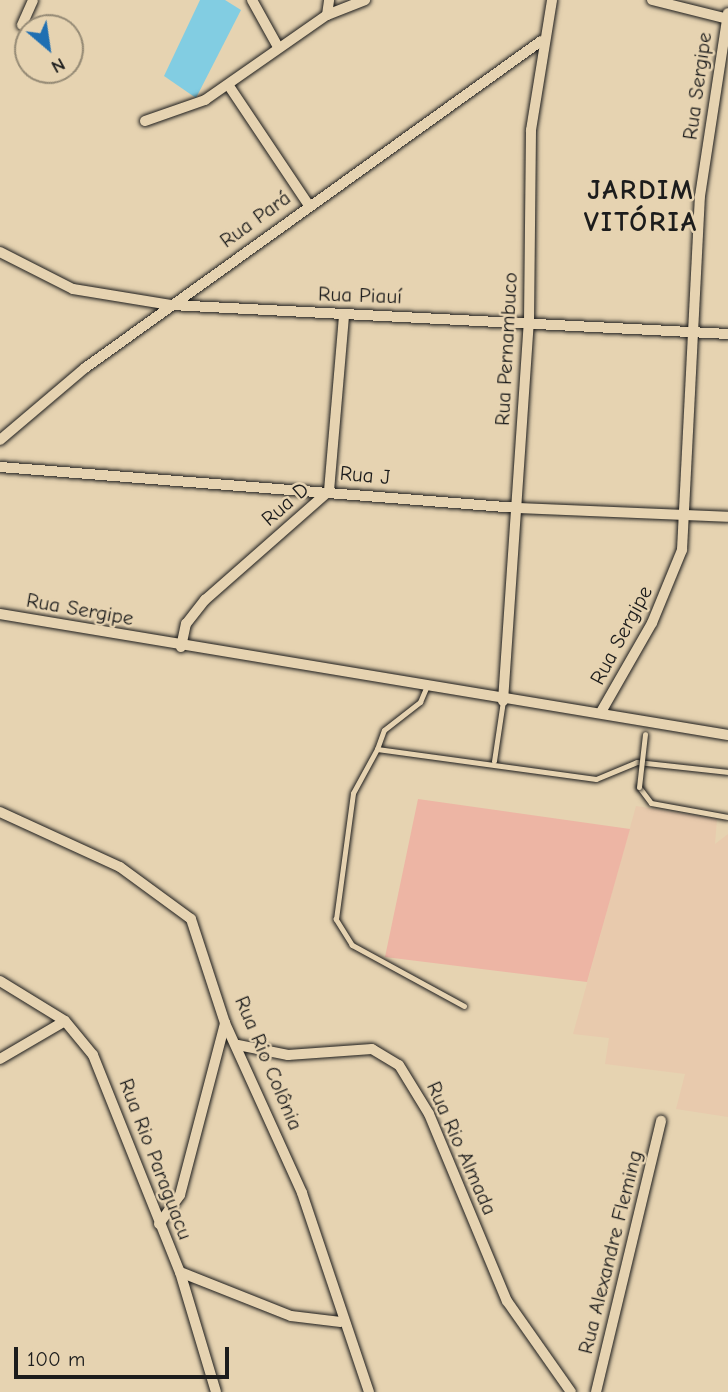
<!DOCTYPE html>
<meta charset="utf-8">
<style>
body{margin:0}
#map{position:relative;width:728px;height:1392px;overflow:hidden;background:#e6d3b1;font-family:"Comic Neue",sans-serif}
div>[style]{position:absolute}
.built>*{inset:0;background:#e8caad}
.water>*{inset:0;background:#82cde2}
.building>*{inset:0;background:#edb5a4}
.roads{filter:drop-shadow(0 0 2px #1c1c1c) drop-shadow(0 0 2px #1c1c1c)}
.lane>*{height:5px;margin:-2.5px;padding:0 2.5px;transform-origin:2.5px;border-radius:2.5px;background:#e6d3b1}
.street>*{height:10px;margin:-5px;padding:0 5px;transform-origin:5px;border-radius:5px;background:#e6d3b1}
.bridges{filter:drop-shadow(0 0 2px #1c1c1c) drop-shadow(0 0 2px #1c1c1c)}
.lane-bridge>*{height:5px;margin:-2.5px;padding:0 2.5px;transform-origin:2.5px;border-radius:2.5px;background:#e6d3b1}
span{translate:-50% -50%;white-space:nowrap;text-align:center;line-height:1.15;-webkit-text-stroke:5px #e6d3b1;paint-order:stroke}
.street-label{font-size:21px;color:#1c1c1c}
.district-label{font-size:28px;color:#1c1c1c;font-weight:700;letter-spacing:2px}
.north{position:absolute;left:14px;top:14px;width:70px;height:70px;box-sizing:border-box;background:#e6d3b1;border:2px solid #958a75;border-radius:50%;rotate:151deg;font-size:19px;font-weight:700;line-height:28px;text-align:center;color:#1c1c1c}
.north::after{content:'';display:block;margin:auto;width:24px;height:32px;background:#1f6fb2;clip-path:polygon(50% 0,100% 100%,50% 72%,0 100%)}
.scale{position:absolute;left:14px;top:1347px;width:215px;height:32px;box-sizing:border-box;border:4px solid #1c1c1c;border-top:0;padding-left:9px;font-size:21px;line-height:24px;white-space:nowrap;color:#1c1c1c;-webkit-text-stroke:5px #e6d3b1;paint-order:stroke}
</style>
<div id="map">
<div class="built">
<i style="clip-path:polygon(636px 806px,717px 819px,715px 844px,728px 834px,728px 1117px,676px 1109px,685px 1074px,605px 1064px,609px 1038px,573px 1034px)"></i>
</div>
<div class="water">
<i style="clip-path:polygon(200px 0,225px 0,241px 10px,196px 98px,164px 76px)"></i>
</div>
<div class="building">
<i style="clip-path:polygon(418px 799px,630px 829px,587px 982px,385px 957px)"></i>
</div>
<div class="roads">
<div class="lane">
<i style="left:377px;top:749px;width:20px;rotate:-70deg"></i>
<i style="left:384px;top:730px;width:46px;rotate:-37.9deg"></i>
<i style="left:420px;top:702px;width:15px;rotate:-67deg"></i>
<i style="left:494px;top:761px;width:61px;rotate:-81.5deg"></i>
<i style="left:639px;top:787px;width:20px;rotate:53deg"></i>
<i style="left:651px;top:803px;width:78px;rotate:10.3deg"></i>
<i style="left:464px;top:1006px;width:128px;rotate:-151.4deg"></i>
<i style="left:352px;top:945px;width:31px;rotate:-122deg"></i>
<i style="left:336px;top:919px;width:127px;rotate:-82.3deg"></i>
<i style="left:353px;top:793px;width:50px;rotate:-61.4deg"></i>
<i style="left:377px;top:749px;width:221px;rotate:7.8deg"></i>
<i style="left:596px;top:779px;width:44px;rotate:-22.5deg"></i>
<i style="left:637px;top:762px;width:92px;rotate:6.3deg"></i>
</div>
<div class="street">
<i style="left:252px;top:0;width:54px;rotate:61deg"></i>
<i style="left:652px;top:0;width:78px;rotate:14deg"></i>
<i style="left:327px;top:15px;width:15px;rotate:-82deg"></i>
<i style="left:22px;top:25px;width:27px;rotate:-66deg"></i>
<i style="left:229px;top:86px;width:142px;rotate:56.2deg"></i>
<i style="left:145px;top:121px;width:64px;rotate:-19.3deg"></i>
<i style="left:205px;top:100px;width:149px;rotate:-34.9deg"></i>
<i style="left:327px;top:15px;width:41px;rotate:-21.5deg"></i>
<i style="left:0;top:252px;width:82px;rotate:26.9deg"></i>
<i style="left:73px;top:289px;width:99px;rotate:9.3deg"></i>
<i style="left:171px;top:305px;width:558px;rotate:2.98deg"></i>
<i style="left:0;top:440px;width:111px;rotate:-40.3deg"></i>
<i style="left:85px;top:368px;width:561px;rotate:-35.64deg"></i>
<i style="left:0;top:467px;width:519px;rotate:4.53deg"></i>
<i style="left:517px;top:508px;width:211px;rotate:2.4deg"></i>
<i style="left:0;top:614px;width:738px;rotate:9.44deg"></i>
<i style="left:181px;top:647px;width:24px;rotate:-78deg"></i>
<i style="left:186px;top:624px;width:31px;rotate:-52deg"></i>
<i style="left:205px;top:600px;width:165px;rotate:-41.3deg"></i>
<i style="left:329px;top:491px;width:177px;rotate:-85.1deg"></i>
<i style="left:503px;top:701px;width:381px;rotate:-86.1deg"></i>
<i style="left:529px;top:321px;width:191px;rotate:-89.4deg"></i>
<i style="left:531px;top:130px;width:132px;rotate:-80.8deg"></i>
<i style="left:601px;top:712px;width:103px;rotate:-60.2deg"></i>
<i style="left:652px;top:623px;width:79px;rotate:-67.7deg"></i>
<i style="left:682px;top:550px;width:354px;rotate:-87.1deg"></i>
<i style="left:700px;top:196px;width:185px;rotate:-81.3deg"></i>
<i style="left:0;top:812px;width:132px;rotate:24.6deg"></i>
<i style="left:120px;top:867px;width:88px;rotate:36.2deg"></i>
<i style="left:191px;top:919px;width:109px;rotate:71.9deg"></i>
<i style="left:225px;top:1023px;width:187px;rotate:65.6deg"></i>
<i style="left:302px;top:1193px;width:210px;rotate:71.4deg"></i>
<i style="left:0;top:981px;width:76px;rotate:31.6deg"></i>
<i style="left:65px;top:1021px;width:44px;rotate:50.5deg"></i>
<i style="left:93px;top:1055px;width:234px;rotate:68.2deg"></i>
<i style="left:180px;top:1272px;width:125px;rotate:73.3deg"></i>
<i style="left:238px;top:1045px;width:51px;rotate:11.3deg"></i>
<i style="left:288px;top:1055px;width:84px;rotate:-4.1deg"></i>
<i style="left:372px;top:1049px;width:31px;rotate:31deg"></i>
<i style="left:399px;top:1065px;width:57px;rotate:58.5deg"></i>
<i style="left:429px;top:1114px;width:203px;rotate:67.4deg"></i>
<i style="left:507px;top:1301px;width:111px;rotate:54.9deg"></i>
<i style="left:0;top:1059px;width:75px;rotate:-30.3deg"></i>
<i style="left:159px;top:1224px;width:36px;rotate:-54deg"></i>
<i style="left:180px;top:1195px;width:178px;rotate:-75.3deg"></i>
<i style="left:180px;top:1272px;width:119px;rotate:21.6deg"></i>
<i style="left:291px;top:1316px;width:50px;rotate:6.8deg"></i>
<i style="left:596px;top:1392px;width:279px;rotate:-76.5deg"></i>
</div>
</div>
<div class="bridges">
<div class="lane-bridge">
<i style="left:639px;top:787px;width:53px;rotate:-83.5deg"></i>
</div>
</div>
<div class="street-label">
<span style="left:697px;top:86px;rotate:-82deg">Rua Sergipe</span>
<span style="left:255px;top:219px;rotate:-36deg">Rua Pará</span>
<span style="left:360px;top:295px;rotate:2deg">Rua Piauí</span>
<span style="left:506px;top:349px;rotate:-87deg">Rua Pernambuco</span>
<span style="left:365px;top:475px;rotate:5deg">Rua J</span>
<span style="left:285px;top:504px;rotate:-41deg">Rua D</span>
<span style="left:80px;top:609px;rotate:10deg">Rua Sergipe</span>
<span style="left:621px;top:635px;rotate:-62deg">Rua Sergipe</span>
<span style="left:269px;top:1063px;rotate:67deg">Rua Rio Colônia</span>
<span style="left:462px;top:1148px;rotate:66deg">Rua Rio Almada</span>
<span style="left:156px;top:1159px;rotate:69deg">Rua Rio Paraguacu</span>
<span style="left:610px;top:1252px;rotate:-76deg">Rua Alexandre Fleming</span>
</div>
<div class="district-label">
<span style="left:641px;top:206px">JARDIM<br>VITÓRIA</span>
</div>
<div class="north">N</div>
<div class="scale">100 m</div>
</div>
